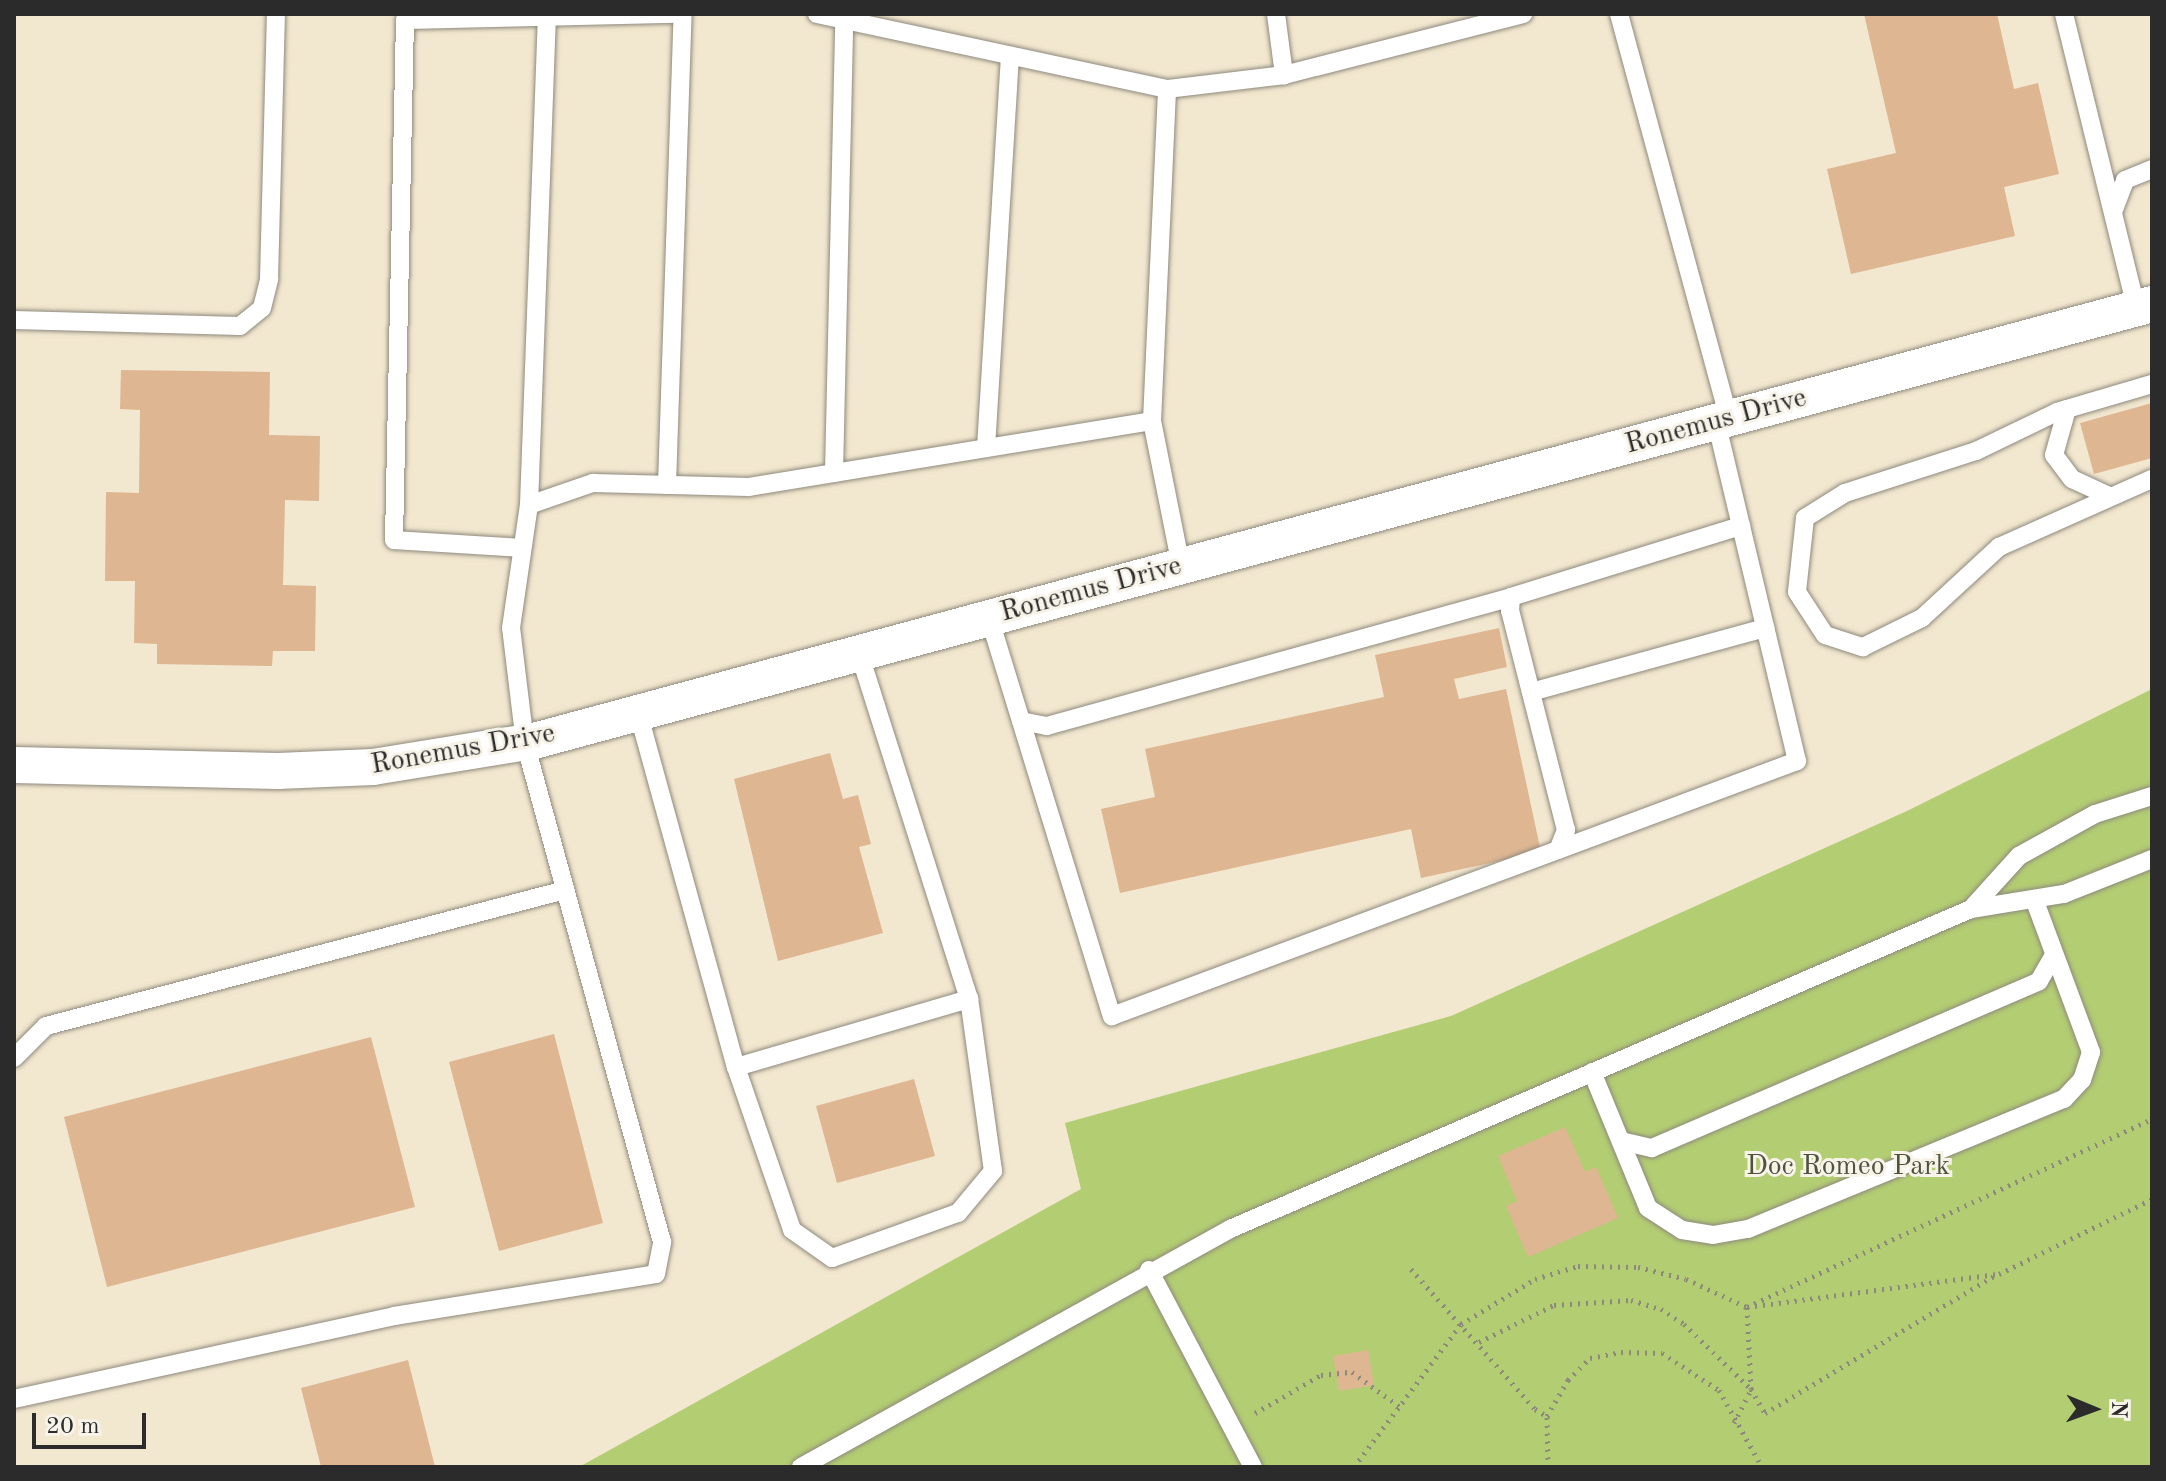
<!DOCTYPE html>
<style>
body{margin:0}
#map{position:relative;width:2166px;height:1481px;overflow:hidden;background:#f2e7cf;font-family:"Old Standard TT",serif}
div>[style]{position:absolute}
.green>*{inset:0;background:#b3cd73}
.building>*{inset:0;background:#deb692}
.path>*{height:5px;margin-top:-2.5px;transform-origin:0;background:repeating-linear-gradient(90deg,#8e897d 0 2px,transparent 0 8px)}
.roads{filter:drop-shadow(0 0 2px #8e897d) drop-shadow(0 0 2px #8e897d)}
.service>*{height:18px;margin:-9px;padding:0 9px;transform-origin:9px;border-radius:9px;background:#fff}
.minor>*{height:36px;margin:-18px;padding:0 18px;transform-origin:18px;border-radius:18px;background:#fff}
span{translate:-50% -50%;white-space:nowrap;text-align:center;line-height:1.15;-webkit-text-stroke:6px #f7f3e8;paint-order:stroke}
.street-label{font-size:28px;color:#2b2b2b}
.park-label{font-size:28px;color:#4d543d}
.frame{position:absolute;inset:0;border:16px solid #2b2b2b;pointer-events:none}
.north{position:absolute;left:2054px;top:1369px;width:80px;height:80px;-webkit-text-stroke:6px #f7f3e8;paint-order:stroke;rotate:91deg;font-size:22px;font-weight:700;line-height:32px;text-align:center;color:#2b2b2b}
.north::after{content:'';display:block;margin:auto;width:28px;height:36px;background:#2b2b2b;clip-path:polygon(50% 0,100% 100%,50% 72%,0 100%)}
.scale{position:absolute;left:32px;top:1413px;width:114px;height:36px;box-sizing:border-box;border:4px solid #2b2b2b;border-top:0;padding-left:10px;font-size:24px;line-height:28px;white-space:nowrap;color:#2b2b2b;-webkit-text-stroke:6px #f7f3e8;paint-order:stroke}
</style>
<div id="map">
<div class="green">
<i style="clip-path:polygon(2152px 689px,2152px 1467px,579px 1467px,1081px 1189px,1065px 1123px,1451px 1016px,1907px 811px)"></i>
</div>
<div class="building">
<i style="clip-path:polygon(1864px 14px,1997px 14px,2014px 89px,2038px 83px,2059px 174px,2004px 187px,2015px 236px,1851px 274px,1827px 169px,1896px 153px)"></i>
<i style="clip-path:polygon(121px 370px,270px 372px,269px 435px,320px 436px,319px 501px,285px 500px,283px 585px,316px 586px,315px 651px,273px 651px,272px 666px,157px 664px,157px 644px,134px 643px,135px 581px,105px 581px,106px 492px,139px 493px,140px 410px,120px 409px)"></i>
<i style="clip-path:polygon(2152px 403px,2152px 458px,2094px 474px,2080px 423px)"></i>
<i style="clip-path:polygon(1499px 628px,1507px 667px,1454px 679px,1459px 699px,1506px 689px,1541px 852px,1421px 878px,1411px 829px,1120px 893px,1101px 809px,1155px 797px,1145px 749px,1384px 697px,1375px 655px)"></i>
<i style="clip-path:polygon(830px 753px,843px 799px,858px 795px,871px 844px,859px 847px,883px 933px,778px 961px,734px 779px)"></i>
<i style="clip-path:polygon(554px 1034px,603px 1223px,499px 1251px,449px 1062px)"></i>
<i style="clip-path:polygon(371px 1037px,415px 1207px,107px 1287px,64px 1117px)"></i>
<i style="clip-path:polygon(914px 1079px,935px 1156px,837px 1183px,816px 1106px)"></i>
<i style="clip-path:polygon(1565px 1127px,1585px 1172px,1596px 1167px,1618px 1218px,1528px 1257px,1506px 1206px,1517px 1201px,1498px 1156px)"></i>
<i style="clip-path:polygon(1368px 1350px,1374px 1385px,1339px 1391px,1333px 1356px)"></i>
<i style="clip-path:polygon(408px 1360px,435px 1467px,321px 1467px,301px 1388px)"></i>
</div>
<div class="path">
<i style="left:1411px;top:1269px;width:187px;rotate:48.5deg"></i>
<i style="left:1535px;top:1409px;width:14px;rotate:30deg"></i>
<i style="left:1479px;top:1342px;width:84px;rotate:-26.3deg"></i>
<i style="left:1554px;top:1305px;width:77px;rotate:-3.7deg"></i>
<i style="left:1631px;top:1300px;width:31px;rotate:17deg"></i>
<i style="left:1661px;top:1309px;width:27px;rotate:33deg"></i>
<i style="left:1684px;top:1324px;width:93px;rotate:44.1deg"></i>
<i style="left:1751px;top:1389px;width:28px;rotate:60deg"></i>
<i style="left:1765px;top:1413px;width:269px;rotate:-30.9deg"></i>
<i style="left:1255px;top:1413px;width:76px;rotate:-29.9deg"></i>
<i style="left:1321px;top:1375px;width:31px;rotate:-6deg"></i>
<i style="left:1352px;top:1372px;width:59px;rotate:36.1deg"></i>
<i style="left:1734px;top:1423px;width:38px;rotate:-63deg"></i>
<i style="left:1751px;top:1389px;width:82px;rotate:-92.8deg"></i>
<i style="left:1747px;top:1307px;width:447px;rotate:-24.9deg"></i>
<i style="left:1354px;top:1467px;width:179px;rotate:-53.2deg"></i>
<i style="left:1461px;top:1324px;width:87px;rotate:-31.3deg"></i>
<i style="left:1535px;top:1279px;width:45px;rotate:-16.8deg"></i>
<i style="left:1578px;top:1266px;width:60px;rotate:1deg"></i>
<i style="left:1638px;top:1267px;width:49px;rotate:14deg"></i>
<i style="left:1686px;top:1279px;width:67px;rotate:24.7deg"></i>
<i style="left:1747px;top:1307px;width:254px;rotate:-7.5deg"></i>
<i style="left:1999px;top:1274px;width:170px;rotate:-26.1deg"></i>
<i style="left:1548px;top:1467px;width:51px;rotate:-91.1deg"></i>
<i style="left:1547px;top:1416px;width:42px;rotate:-59.7deg"></i>
<i style="left:1568px;top:1380px;width:31px;rotate:-45deg"></i>
<i style="left:1590px;top:1358px;width:32px;rotate:-11deg"></i>
<i style="left:1621px;top:1352px;width:41px;rotate:1.4deg"></i>
<i style="left:1662px;top:1353px;width:68px;rotate:33deg"></i>
<i style="left:1719px;top:1390px;width:88px;rotate:60.8deg"></i>
</div>
<div class="roads">
<div class="service">
<i style="left:817px;top:14px;width:358px;rotate:12.1deg"></i>
<i style="left:1276px;top:14px;width:62px;rotate:82.5deg"></i>
<i style="left:1284px;top:75px;width:247px;rotate:-14.3deg"></i>
<i style="left:1619px;top:14px;width:420px;rotate:74.8deg"></i>
<i style="left:2064px;top:14px;width:303px;rotate:76.2deg"></i>
<i style="left:2113px;top:212px;width:34px;rotate:-69deg"></i>
<i style="left:2125px;top:180px;width:29px;rotate:-22deg"></i>
<i style="left:14px;top:320px;width:226px;rotate:1.5deg"></i>
<i style="left:240px;top:326px;width:28px;rotate:-39deg"></i>
<i style="left:262px;top:308px;width:30px;rotate:-76deg"></i>
<i style="left:269px;top:279px;width:265px;rotate:-88.5deg"></i>
<i style="left:2152px;top:384px;width:99px;rotate:163.6deg"></i>
<i style="left:2057px;top:412px;width:90px;rotate:154.3deg"></i>
<i style="left:1976px;top:451px;width:138px;rotate:162.2deg"></i>
<i style="left:1845px;top:493px;width:47px;rotate:148deg"></i>
<i style="left:1805px;top:518px;width:74px;rotate:96.2deg"></i>
<i style="left:1797px;top:592px;width:51px;rotate:56.9deg"></i>
<i style="left:1825px;top:635px;width:40px;rotate:18deg"></i>
<i style="left:1863px;top:647px;width:66px;rotate:-26.2deg"></i>
<i style="left:1922px;top:618px;width:105px;rotate:-42.7deg"></i>
<i style="left:1999px;top:547px;width:167px;rotate:-24deg"></i>
<i style="left:2067px;top:409px;width:48px;rotate:105.8deg"></i>
<i style="left:2054px;top:455px;width:30px;rotate:53deg"></i>
<i style="left:2072px;top:479px;width:41px;rotate:24.7deg"></i>
<i style="left:986px;top:448px;width:393px;rotate:-86.5deg"></i>
<i style="left:834px;top:473px;width:453px;rotate:-88.7deg"></i>
<i style="left:667px;top:485px;width:471px;rotate:-88.1deg"></i>
<i style="left:529px;top:505px;width:488px;rotate:-87.9deg"></i>
<i style="left:522px;top:548px;width:128px;rotate:-176.4deg"></i>
<i style="left:394px;top:540px;width:520px;rotate:-88.79deg"></i>
<i style="left:405px;top:20px;width:272px;rotate:-1.3deg"></i>
<i style="left:1181px;top:566px;width:148px;rotate:-101.3deg"></i>
<i style="left:1152px;top:421px;width:332px;rotate:-87.4deg"></i>
<i style="left:1167px;top:89px;width:118px;rotate:-6.8deg"></i>
<i style="left:989px;top:617px;width:418px;rotate:72.9deg"></i>
<i style="left:1112px;top:1016px;width:731px;rotate:-20.42deg"></i>
<i style="left:1797px;top:761px;width:349px;rotate:-103.4deg"></i>
<i style="left:1531px;top:692px;width:243px;rotate:-15.3deg"></i>
<i style="left:638px;top:712px;width:368px;rotate:74.6deg"></i>
<i style="left:736px;top:1067px;width:172px;rotate:71deg"></i>
<i style="left:792px;top:1230px;width:49px;rotate:35deg"></i>
<i style="left:832px;top:1258px;width:134px;rotate:-19.7deg"></i>
<i style="left:958px;top:1213px;width:55px;rotate:-50.2deg"></i>
<i style="left:993px;top:1171px;width:174px;rotate:-97.9deg"></i>
<i style="left:969px;top:999px;width:364px;rotate:-107.6deg"></i>
<i style="left:1021px;top:721px;width:26px;rotate:11deg"></i>
<i style="left:1047px;top:726px;width:482px;rotate:-15.5deg"></i>
<i style="left:1558px;top:850px;width:22px;rotate:-68deg"></i>
<i style="left:1566px;top:830px;width:226px;rotate:-104.3deg"></i>
<i style="left:1510px;top:611px;width:14px;rotate:-86deg"></i>
<i style="left:1511px;top:597px;width:241px;rotate:-17.2deg"></i>
<i style="left:1971px;top:909px;width:72px;rotate:-47.8deg"></i>
<i style="left:2019px;top:856px;width:87px;rotate:-28.9deg"></i>
<i style="left:2095px;top:814px;width:60px;rotate:-17.5deg"></i>
<i style="left:14px;top:1058px;width:45px;rotate:-45deg"></i>
<i style="left:46px;top:1026px;width:537px;rotate:-14.68deg"></i>
<i style="left:736px;top:1067px;width:243px;rotate:-16.3deg"></i>
<i style="left:1592px;top:1072px;width:147px;rotate:67.6deg"></i>
<i style="left:1648px;top:1208px;width:40px;rotate:32.9deg"></i>
<i style="left:1682px;top:1230px;width:31px;rotate:9deg"></i>
<i style="left:1713px;top:1235px;width:36px;rotate:-10deg"></i>
<i style="left:1748px;top:1229px;width:342px;rotate:-22.4deg"></i>
<i style="left:2064px;top:1099px;width:26px;rotate:-47deg"></i>
<i style="left:2082px;top:1080px;width:29px;rotate:-72deg"></i>
<i style="left:2091px;top:1052px;width:163px;rotate:-110.4deg"></i>
<i style="left:1621px;top:1141px;width:32px;rotate:13deg"></i>
<i style="left:1652px;top:1148px;width:421px;rotate:-23.3deg"></i>
<i style="left:2039px;top:981px;width:30px;rotate:-60deg"></i>
<i style="left:1149px;top:1270px;width:223px;rotate:62.2deg"></i>
<i style="left:14px;top:1399px;width:389px;rotate:-12.3deg"></i>
<i style="left:394px;top:1316px;width:265px;rotate:-9.1deg"></i>
<i style="left:656px;top:1274px;width:33px;rotate:-79deg"></i>
<i style="left:662px;top:1242px;width:517px;rotate:-105.35deg"></i>
<i style="left:525px;top:743px;width:116px;rotate:-96.9deg"></i>
<i style="left:511px;top:628px;width:124px;rotate:-81.7deg"></i>
<i style="left:529px;top:505px;width:68px;rotate:-19deg"></i>
<i style="left:593px;top:483px;width:156px;rotate:1.5deg"></i>
<i style="left:749px;top:487px;width:408px;rotate:-9.3deg"></i>
<i style="left:801px;top:1467px;width:491px;rotate:-29deg"></i>
<i style="left:1230px;top:1229px;width:807px;rotate:-23.36deg"></i>
<i style="left:1971px;top:909px;width:94px;rotate:-9.2deg"></i>
<i style="left:2064px;top:894px;width:95px;rotate:-21.7deg"></i>
</div>
<div class="minor">
<i style="left:14px;top:765px;width:264px;rotate:1.3deg"></i>
<i style="left:278px;top:771px;width:95px;rotate:-2.4deg"></i>
<i style="left:373px;top:767px;width:163px;rotate:-9.2deg"></i>
<i style="left:534px;top:741px;width:1676px;rotate:-15.11deg"></i>
</div>
</div>
<div class="street-label">
<span style="left:1716px;top:422px;rotate:-15deg">Ronemus Drive</span>
<span style="left:1091px;top:590px;rotate:-15deg">Ronemus Drive</span>
<span style="left:463px;top:750px;rotate:-10deg">Ronemus Drive</span>
</div>
<div class="park-label">
<span style="left:1848px;top:1167px">Doc Romeo Park</span>
</div>
<div class="frame"></div>
<div class="north">N</div>
<div class="scale">20 m</div>
</div>
